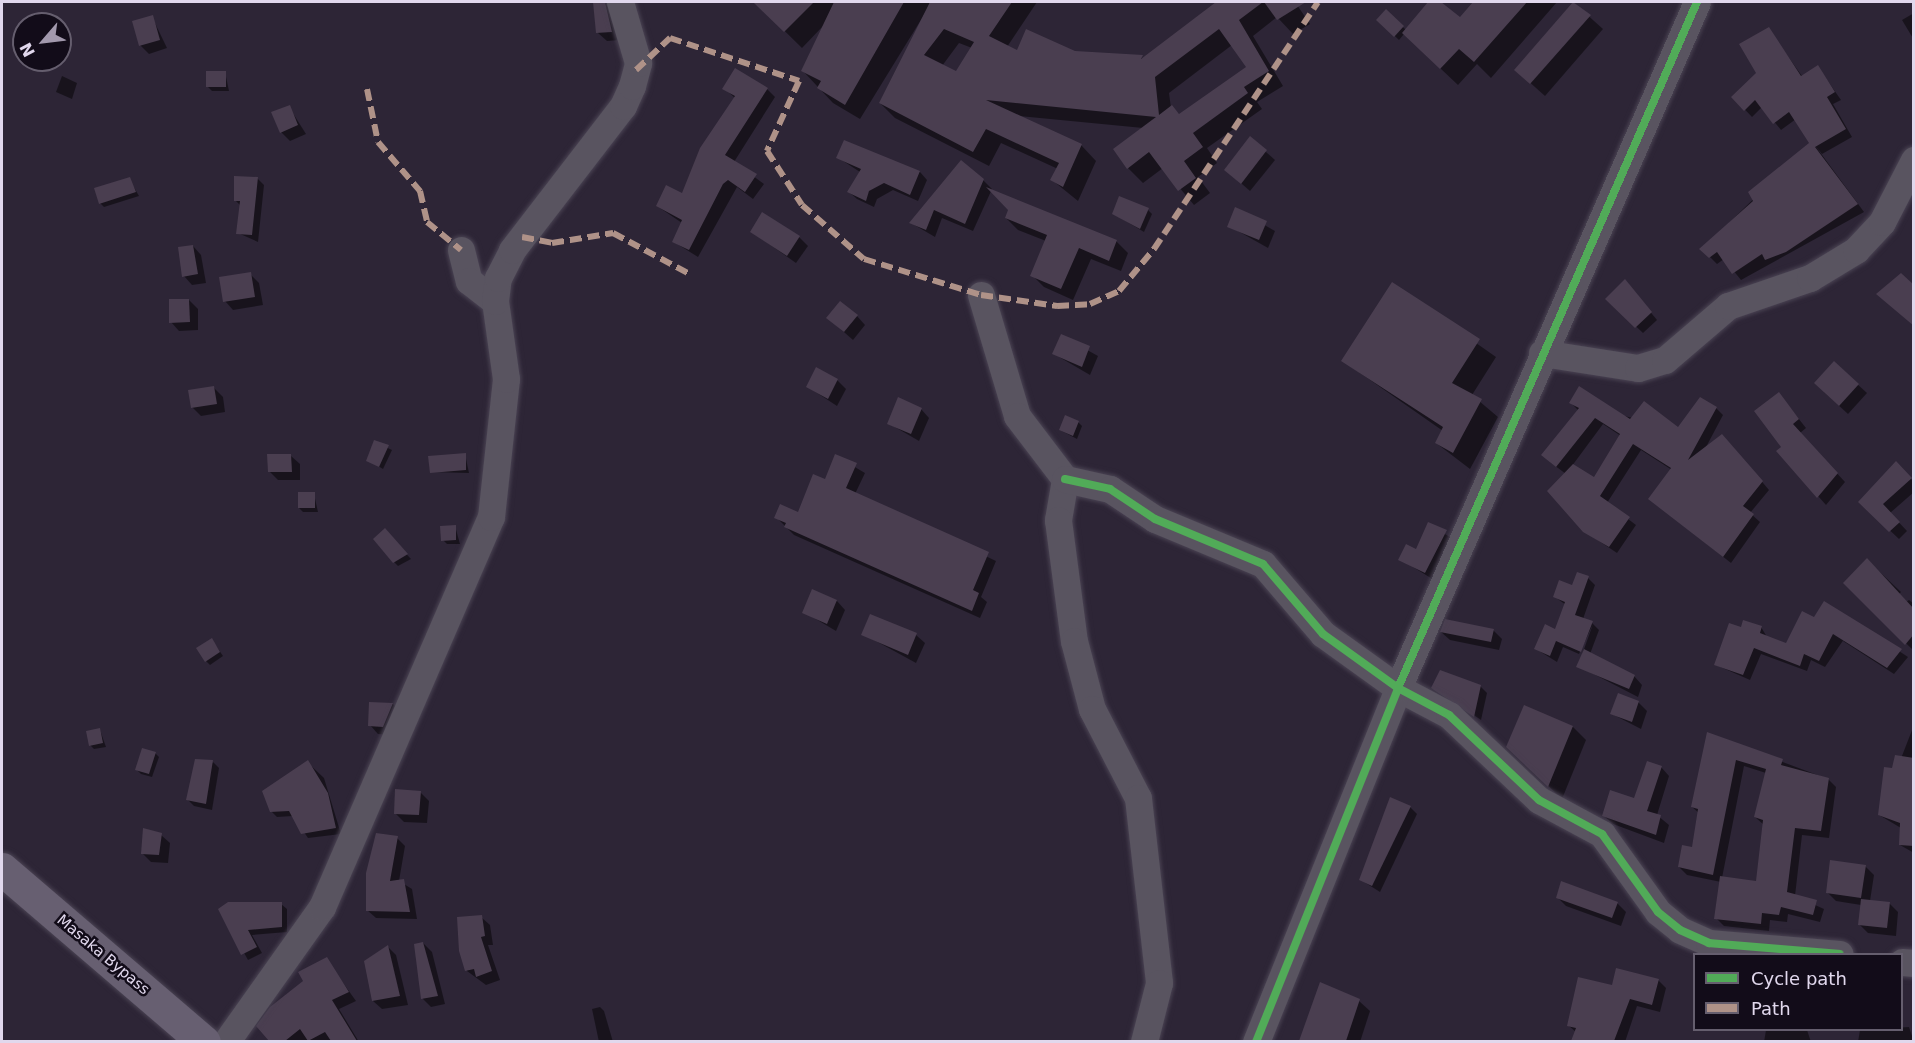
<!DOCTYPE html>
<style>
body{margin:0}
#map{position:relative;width:1915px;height:1043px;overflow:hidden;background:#2d2536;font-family:"DejaVu Sans",sans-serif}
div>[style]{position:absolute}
.shadow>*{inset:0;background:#0007}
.building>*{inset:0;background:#4a3e50}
.roads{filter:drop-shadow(0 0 2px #4a4353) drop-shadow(0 0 2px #4a4353)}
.minor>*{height:27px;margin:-13.5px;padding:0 13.5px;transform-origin:13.5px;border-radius:13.5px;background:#595460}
.highway>*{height:33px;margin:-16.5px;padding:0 16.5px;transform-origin:16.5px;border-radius:16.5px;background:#675f71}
.quiet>*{height:6px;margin-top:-3px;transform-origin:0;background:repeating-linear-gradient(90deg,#af9288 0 12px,transparent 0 18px)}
.cycleway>*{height:8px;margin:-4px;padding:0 4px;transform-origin:4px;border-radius:4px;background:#51ab58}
span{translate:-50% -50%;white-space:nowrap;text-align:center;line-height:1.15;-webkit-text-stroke:5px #120c19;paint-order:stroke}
.street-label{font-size:15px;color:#e1d8ed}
.frame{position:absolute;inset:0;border:3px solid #e1d8ed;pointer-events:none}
.legend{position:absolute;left:1693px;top:953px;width:210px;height:78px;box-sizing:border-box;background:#120c19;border:2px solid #655e6e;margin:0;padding:8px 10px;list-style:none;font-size:18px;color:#e1d8ed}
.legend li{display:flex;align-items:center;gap:12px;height:30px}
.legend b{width:30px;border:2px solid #655e6e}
.north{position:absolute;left:12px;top:12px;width:60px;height:60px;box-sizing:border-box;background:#120c19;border:2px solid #655e6e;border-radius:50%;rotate:242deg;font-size:16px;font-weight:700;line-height:24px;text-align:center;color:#e1d8ed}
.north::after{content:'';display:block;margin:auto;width:21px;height:27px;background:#a299ad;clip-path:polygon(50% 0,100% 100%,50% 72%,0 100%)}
</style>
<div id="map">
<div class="shadow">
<i style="clip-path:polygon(604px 2px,613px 11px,620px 40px,607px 41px,598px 33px,595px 3px)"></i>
<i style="clip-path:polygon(evenodd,755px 2px,1037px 2px,1007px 47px,1017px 52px,1145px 58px,1219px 2px,1295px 2px,1310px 24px,1293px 34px,1277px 17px,1253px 36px,1283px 86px,1257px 102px,1262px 109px,1207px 148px,1217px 163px,1198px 177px,1210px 193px,1194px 205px,1163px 168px,1143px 183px,1128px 168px,1143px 128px,1019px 116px,1081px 145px,1096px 161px,1078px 201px,1052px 180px,1058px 169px,1001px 143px,989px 166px,895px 118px,880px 103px,927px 10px,860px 119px,833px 103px,802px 70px,824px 25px,802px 48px,755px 2px,959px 43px,972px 48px,956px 73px,942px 66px,959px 43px,755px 2px,1232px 45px,1248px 67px,1180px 115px,1171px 108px,1169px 93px,1232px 45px)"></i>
<i style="clip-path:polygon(1430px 2px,1439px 2px,1460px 19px,1475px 2px,1557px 2px,1491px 78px,1477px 64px,1458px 85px,1404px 34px,1399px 40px,1378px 20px,1386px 11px,1406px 30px)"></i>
<i style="clip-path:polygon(1574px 3px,1603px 29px,1545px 96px,1516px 70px)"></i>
<i style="clip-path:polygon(1914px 13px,1914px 40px,1902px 20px)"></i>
<i style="clip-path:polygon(152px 17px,167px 48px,149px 54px,140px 45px)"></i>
<i style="clip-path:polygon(1768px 29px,1802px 76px,1818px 67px,1841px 100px,1833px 104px,1852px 137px,1822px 154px,1814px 144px,1864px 212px,1741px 280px,1724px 259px,1717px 264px,1702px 249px,1811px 143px,1796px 119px,1781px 130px,1762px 107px,1752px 117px,1733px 97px,1758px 73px)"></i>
<i style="clip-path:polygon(225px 72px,229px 91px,212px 91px,208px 87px)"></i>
<i style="clip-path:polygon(62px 76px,77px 83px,72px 99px,56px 92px)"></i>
<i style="clip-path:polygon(724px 88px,767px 89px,775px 97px,734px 162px,764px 184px,753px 199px,737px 187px,698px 257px,674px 242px,682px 223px,657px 206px,683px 195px,735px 98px)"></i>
<i style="clip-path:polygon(289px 107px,306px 134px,290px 141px,281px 132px)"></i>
<i style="clip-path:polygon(1250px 138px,1275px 160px,1250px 191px,1226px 170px)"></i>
<i style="clip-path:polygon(845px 142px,920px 172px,927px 180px,918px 201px,893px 190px,877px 199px,874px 207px,857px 199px,849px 192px,860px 172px,837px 157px)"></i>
<i style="clip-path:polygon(257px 178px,264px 185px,258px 242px,238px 233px,241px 206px,235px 200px)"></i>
<i style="clip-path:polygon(129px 179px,139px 196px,104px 207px,100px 203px)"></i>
<i style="clip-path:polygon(983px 180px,992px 189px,973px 231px,942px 218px,935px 237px,911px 223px)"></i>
<i style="clip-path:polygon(1236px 209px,1275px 231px,1268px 248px,1229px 226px)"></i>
<i style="clip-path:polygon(1148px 210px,1152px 214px,1144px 232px,1114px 214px)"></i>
<i style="clip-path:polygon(1006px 218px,1116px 241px,1128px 253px,1121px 271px,1091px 259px,1073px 300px,1044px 287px,1032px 275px,1046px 241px,1018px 230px)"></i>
<i style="clip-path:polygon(752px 232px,799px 237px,808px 246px,796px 263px)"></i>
<i style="clip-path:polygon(193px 246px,201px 255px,206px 283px,192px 285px,184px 276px)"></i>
<i style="clip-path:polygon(250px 274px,259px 283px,263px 305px,233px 310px,225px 301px)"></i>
<i style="clip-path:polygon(1625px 281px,1657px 320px,1643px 333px,1607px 299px)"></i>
<i style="clip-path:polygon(1392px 284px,1496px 357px,1472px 395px,1498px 417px,1470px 469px,1436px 443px,1443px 431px,1343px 361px)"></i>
<i style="clip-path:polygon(189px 300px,198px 309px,198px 330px,179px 331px,171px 322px)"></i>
<i style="clip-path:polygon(857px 316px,865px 325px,853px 340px,828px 318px)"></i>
<i style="clip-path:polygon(1062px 336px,1098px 356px,1090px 375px,1054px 354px)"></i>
<i style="clip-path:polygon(1834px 363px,1867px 393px,1848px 414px,1824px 392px)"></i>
<i style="clip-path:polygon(837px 380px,846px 389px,837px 406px,808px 387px)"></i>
<i style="clip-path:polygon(214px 388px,223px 397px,225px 412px,201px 416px,192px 407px)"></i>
<i style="clip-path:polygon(1779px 394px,1806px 428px,1800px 433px,1845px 482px,1826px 505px,1778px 451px,1783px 447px)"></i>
<i style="clip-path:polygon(evenodd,1571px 403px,1678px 429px,1716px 408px,1723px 415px,1705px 449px,1730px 444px,1769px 490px,1750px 513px,1760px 522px,1731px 563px,1650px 499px,1672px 470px,1641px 450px,1607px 503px,1636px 525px,1617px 553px,1584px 531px,1566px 474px,1550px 462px,1579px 411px,1571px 403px,1603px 424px,1621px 436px,1594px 479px,1566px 474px,1603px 424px)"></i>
<i style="clip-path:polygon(921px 409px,929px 418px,919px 441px,888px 423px)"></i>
<i style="clip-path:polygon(1078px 422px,1082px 426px,1077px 439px,1060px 430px)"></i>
<i style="clip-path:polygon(375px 442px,392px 450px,383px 469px,368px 460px)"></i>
<i style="clip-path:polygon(465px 454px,469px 473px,431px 472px)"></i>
<i style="clip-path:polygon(291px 456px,300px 464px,300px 480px,278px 480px,269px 471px)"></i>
<i style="clip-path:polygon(836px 456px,865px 473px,855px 494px,996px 561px,981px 597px,987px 602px,980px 618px,794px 535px,776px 517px,798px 514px,826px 481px)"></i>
<i style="clip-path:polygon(1904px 471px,1914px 482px,1914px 492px,1890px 513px,1907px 531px,1899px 539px,1860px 502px)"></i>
<i style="clip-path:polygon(314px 494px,318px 512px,303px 512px,299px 508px)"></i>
<i style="clip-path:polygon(1428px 524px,1455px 540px,1434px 580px,1400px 559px,1417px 551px)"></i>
<i style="clip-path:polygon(455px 526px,460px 544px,447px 544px,443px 540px)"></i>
<i style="clip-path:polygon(385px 531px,411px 559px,398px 566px,394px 562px)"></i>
<i style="clip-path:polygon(1867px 560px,1901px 592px,1879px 616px)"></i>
<i style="clip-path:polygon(1588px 578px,1595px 585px,1583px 619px,1592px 623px,1599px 630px,1590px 654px,1634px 676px,1642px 685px,1638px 697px,1578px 666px,1593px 624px,1579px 654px,1563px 647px,1557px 662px,1536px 649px,1556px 631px,1566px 605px,1555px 597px)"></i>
<i style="clip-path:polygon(1909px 600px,1914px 604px,1914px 651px,1882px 620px)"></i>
<i style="clip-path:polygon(837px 601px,845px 610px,836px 631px,804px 612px)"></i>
<i style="clip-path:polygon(1815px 619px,1855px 623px,1825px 667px,1811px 660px,1807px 671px,1761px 654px,1750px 680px,1716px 665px,1741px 629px,1761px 627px,1767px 637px,1787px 645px)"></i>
<i style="clip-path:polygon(1858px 624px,1908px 657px,1894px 674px,1843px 641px)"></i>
<i style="clip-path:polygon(1493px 630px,1502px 639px,1499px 650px,1450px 640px,1441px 632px)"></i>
<i style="clip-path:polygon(863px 634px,916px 635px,925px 643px,916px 663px)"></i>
<i style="clip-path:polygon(212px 640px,223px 656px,210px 665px,206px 661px)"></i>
<i style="clip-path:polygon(1480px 686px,1487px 693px,1481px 720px,1438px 691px)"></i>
<i style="clip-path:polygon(1638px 702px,1647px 711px,1641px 729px,1612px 714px)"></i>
<i style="clip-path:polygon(371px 703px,393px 704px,401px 713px,392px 735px,378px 734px,370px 725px)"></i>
<i style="clip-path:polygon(1524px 707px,1573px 727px,1586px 740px,1562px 799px,1521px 760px)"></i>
<i style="clip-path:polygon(1914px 725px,1914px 853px,1900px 845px,1901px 828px,1879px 815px)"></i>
<i style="clip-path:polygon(100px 730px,106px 747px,94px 749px,90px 745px)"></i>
<i style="clip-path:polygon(evenodd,1708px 734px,1828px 779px,1836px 787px,1829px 838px,1802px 835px,1795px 896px,1824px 909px,1820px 922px,1788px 914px,1787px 922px,1770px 920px,1769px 931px,1724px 926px,1716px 918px,1721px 882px,1687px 875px,1679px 867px,1693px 849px,1699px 813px,1692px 807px,1708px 734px,1744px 766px,1766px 773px,1755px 817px,1764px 825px,1757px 883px,1722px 878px,1744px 766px)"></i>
<i style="clip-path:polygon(155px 753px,159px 757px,152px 777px,141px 774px,137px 770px)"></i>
<i style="clip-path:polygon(213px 762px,219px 768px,212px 810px,194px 806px,188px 800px)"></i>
<i style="clip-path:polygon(307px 762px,324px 778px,341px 834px,308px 838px,293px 816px,277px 817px,271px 811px)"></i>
<i style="clip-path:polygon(1661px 767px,1669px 776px,1657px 815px,1669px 825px,1664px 843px,1613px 824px,1604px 816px,1635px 800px)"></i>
<i style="clip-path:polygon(420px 792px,429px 801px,427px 823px,404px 822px,395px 813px)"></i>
<i style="clip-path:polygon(1410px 807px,1417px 814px,1380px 892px,1361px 880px)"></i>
<i style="clip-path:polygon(161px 835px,170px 843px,168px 863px,151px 862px,142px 853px)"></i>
<i style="clip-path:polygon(397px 838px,405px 846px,399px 881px,412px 889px,417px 919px,376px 918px,367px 910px)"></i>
<i style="clip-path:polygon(1865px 866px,1874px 875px,1870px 901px,1889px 903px,1898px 912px,1896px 936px,1868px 933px,1859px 924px,1861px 905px,1836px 901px,1827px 892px)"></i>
<i style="clip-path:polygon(1557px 897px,1617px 903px,1626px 912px,1621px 926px,1566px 906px)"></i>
<i style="clip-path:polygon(281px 904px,287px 909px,287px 932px,252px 935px,262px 953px,248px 960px,220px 910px)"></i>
<i style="clip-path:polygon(481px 917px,490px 925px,493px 945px,488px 945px,500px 980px,486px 985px,467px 971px)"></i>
<i style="clip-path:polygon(423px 943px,432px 952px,445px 1004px,431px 1007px,423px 999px)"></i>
<i style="clip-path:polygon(388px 947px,396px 955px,408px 1005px,382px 1009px,373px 1001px)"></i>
<i style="clip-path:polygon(326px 959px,356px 1001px,339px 1009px,359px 1042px,271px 1042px,258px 1026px)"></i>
<i style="clip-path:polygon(1658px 980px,1666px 988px,1660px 1012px,1637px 1006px,1625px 1042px,1573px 1042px,1576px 1032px,1569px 1026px,1613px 987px)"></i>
<i style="clip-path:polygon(1321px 984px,1359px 1001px,1370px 1011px,1360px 1042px,1300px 1042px)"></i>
<i style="clip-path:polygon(600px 1007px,604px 1011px,613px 1042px,599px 1042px,592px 1009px)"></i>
<i style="clip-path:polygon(1909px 1027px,1914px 1042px,1858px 1042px,1860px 1030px)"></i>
<i style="clip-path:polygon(1766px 1030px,1807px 1030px,1811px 1042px,1764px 1042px)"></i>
</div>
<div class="building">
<i style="clip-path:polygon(593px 2px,605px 2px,612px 32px,596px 33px)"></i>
<i style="clip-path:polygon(753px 2px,814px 2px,784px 32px)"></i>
<i style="clip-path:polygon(834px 2px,904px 2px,845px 105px,817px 88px,821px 81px,801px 71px)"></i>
<i style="clip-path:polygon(evenodd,930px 2px,1012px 2px,989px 36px,1017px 50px,1026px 29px,1075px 51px,1143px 55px,1141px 59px,1216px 2px,1263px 2px,1239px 20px,1269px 71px,1244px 87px,1248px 93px,1193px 133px,1203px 147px,1184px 161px,1196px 178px,1178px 191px,1149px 152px,1127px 169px,1113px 149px,1156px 117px,986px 100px,1082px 144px,1063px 187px,1050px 180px,1059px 163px,986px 129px,973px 152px,879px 103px,930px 2px,944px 29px,974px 42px,956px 71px,924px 55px,944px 29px,930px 2px,1219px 29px,1246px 67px,1179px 114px,1172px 105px,1159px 115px,1155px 77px,1219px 29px)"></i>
<i style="clip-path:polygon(1264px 2px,1306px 2px,1277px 20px)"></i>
<i style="clip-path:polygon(1428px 2px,1441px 2px,1460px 17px,1473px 2px,1527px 2px,1474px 62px,1459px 49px,1440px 69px,1402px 33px)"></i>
<i style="clip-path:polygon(1573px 2px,1591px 15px,1530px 84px,1514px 70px)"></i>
<i style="clip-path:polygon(1386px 9px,1404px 26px,1394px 37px,1376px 20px)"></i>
<i style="clip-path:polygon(153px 15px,160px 40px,139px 46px,132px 21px)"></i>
<i style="clip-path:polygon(1769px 27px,1801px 76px,1818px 65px,1835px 92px,1827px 97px,1846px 129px,1815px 147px,1858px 204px,1786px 252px,1765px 260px,1762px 254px,1732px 274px,1717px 252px,1709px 258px,1699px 249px,1753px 201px,1748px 192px,1809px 143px,1789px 112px,1773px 124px,1755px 100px,1744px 111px,1731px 97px,1756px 73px,1739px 44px)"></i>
<i style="clip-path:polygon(735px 68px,768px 88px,725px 155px,757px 174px,745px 192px,728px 180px,723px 184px,689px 250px,672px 242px,682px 220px,656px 206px,666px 185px,682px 193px,700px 148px,735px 96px,722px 89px)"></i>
<i style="clip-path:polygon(206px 71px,226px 71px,226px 87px,206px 87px)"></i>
<i style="clip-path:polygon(290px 105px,298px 125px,280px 133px,271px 112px)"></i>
<i style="clip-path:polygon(1250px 136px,1267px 150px,1241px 184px,1224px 170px)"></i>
<i style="clip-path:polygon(844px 140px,920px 171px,910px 195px,884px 183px,869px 191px,866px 201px,847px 192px,861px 169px,836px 158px)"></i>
<i style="clip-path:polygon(961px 160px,984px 179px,965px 224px,934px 210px,926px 230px,909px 223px)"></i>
<i style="clip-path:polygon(234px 176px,258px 177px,252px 235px,236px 234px,240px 201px,234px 201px)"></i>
<i style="clip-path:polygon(130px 177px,136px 192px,99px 204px,94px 188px)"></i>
<i style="clip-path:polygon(986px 187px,1117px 240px,1109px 261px,1079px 248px,1061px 289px,1030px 276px,1047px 235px,1005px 218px,1008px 210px)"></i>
<i style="clip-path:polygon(1119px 196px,1149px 208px,1140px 229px,1112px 214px)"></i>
<i style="clip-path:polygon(1235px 207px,1267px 221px,1259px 240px,1227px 227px)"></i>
<i style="clip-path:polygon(762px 212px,800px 236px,787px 256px,750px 232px)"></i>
<i style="clip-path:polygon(193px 245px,198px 274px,182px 277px,178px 247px)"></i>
<i style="clip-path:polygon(251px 272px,255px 297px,223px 302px,219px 277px)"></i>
<i style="clip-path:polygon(1901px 273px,1914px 285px,1914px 326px,1876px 294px)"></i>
<i style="clip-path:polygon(1625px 279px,1652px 312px,1635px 328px,1605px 299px)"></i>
<i style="clip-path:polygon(1392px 282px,1480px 339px,1452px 383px,1482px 399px,1453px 453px,1435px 443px,1443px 427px,1341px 361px)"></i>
<i style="clip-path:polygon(169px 299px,189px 299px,190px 322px,169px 323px)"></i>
<i style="clip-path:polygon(840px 301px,858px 315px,844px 332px,826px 318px)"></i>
<i style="clip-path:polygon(1061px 334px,1090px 346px,1082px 367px,1052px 354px)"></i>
<i style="clip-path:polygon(1834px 361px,1859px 384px,1839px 406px,1814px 383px)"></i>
<i style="clip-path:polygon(816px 367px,838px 379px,828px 399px,806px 387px)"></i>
<i style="clip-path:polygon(214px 386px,217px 404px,191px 408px,188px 390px)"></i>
<i style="clip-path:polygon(1579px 386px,1630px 419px,1644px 401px,1678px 427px,1700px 397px,1717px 407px,1688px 460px,1722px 434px,1763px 481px,1743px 506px,1754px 514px,1723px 557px,1648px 499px,1671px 468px,1633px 444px,1600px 496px,1630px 517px,1609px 547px,1583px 532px,1547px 491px,1573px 464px,1594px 477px,1620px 434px,1595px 418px,1556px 467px,1541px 455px,1579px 408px,1569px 403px)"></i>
<i style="clip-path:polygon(1779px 392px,1799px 419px,1793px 424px,1838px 473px,1817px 498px,1776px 451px,1781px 447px,1754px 411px)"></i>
<i style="clip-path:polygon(898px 397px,922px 408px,911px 434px,887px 424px)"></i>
<i style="clip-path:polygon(1065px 415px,1079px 421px,1073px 436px,1059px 430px)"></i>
<i style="clip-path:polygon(374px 440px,389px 445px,379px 467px,366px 461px)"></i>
<i style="clip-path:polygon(466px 453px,466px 470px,430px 473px,428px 456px)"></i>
<i style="clip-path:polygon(267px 454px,291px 454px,292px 472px,268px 472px)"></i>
<i style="clip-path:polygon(835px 454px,857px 463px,846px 488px,989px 552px,973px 590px,979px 593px,972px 611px,784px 527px,786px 523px,774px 518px,780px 504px,798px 512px,813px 474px,825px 479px)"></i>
<i style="clip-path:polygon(1896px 461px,1912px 478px,1883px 504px,1900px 522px,1889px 532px,1858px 502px)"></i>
<i style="clip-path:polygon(298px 492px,315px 492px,315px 508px,298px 508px)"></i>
<i style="clip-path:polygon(1428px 522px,1447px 530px,1425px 573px,1398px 560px,1406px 544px,1416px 549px)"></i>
<i style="clip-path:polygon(456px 525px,456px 540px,441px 541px,440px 526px)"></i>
<i style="clip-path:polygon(385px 528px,408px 554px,393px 563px,373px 539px)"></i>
<i style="clip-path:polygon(1867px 558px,1914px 609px,1914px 634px,1905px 645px,1843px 583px)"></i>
<i style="clip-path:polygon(1577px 572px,1589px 576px,1575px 615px,1593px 621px,1581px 652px,1556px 641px,1550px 656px,1534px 649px,1545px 624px,1555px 629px,1565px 602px,1553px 597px,1559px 580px,1572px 585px)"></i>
<i style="clip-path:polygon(812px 589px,837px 600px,827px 624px,802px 613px)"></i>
<i style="clip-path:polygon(1824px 601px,1902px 649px,1887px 668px,1833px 634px,1819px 661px,1804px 654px,1800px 666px,1754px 648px,1743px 675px,1714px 665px,1729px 623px,1741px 627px,1743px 620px,1762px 626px,1760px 633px,1786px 643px,1802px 611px,1814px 617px)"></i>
<i style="clip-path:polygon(870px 614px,917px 633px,908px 655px,861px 635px)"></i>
<i style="clip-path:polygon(1445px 619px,1494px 629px,1491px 642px,1440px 632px)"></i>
<i style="clip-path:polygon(212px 638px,220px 652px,205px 662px,196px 648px)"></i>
<i style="clip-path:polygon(1584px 649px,1635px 675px,1629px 689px,1576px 667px)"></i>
<i style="clip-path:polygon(1440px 670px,1481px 685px,1474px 717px,1431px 688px)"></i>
<i style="clip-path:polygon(1618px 693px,1639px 701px,1632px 722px,1610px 714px)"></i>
<i style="clip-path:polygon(369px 702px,393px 703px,383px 727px,368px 726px)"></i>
<i style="clip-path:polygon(1524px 705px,1573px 726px,1548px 787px,1506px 747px)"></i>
<i style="clip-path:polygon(100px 728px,103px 743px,89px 746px,86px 731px)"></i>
<i style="clip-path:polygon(1707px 732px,1783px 759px,1781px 765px,1829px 778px,1821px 831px,1795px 828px,1787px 892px,1817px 900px,1813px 915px,1781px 907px,1779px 915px,1762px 913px,1761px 924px,1714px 919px,1720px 876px,1756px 881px,1763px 820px,1754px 817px,1766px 769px,1736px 760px,1713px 875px,1678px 867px,1682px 845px,1692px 847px,1698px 809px,1691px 807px)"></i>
<i style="clip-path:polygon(142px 748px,156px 752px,149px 774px,135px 770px)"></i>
<i style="clip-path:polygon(1895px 755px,1914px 758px,1914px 846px,1899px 845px,1900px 823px,1878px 815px,1884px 767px,1892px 768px)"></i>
<i style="clip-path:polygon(195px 759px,213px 760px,206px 804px,186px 800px)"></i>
<i style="clip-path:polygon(308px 760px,328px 793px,336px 828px,301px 834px,289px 811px,270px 812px,262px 791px)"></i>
<i style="clip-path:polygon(1647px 761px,1662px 766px,1647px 811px,1661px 815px,1656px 835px,1602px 816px,1610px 790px,1634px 798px)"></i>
<i style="clip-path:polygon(395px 789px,421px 791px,419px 815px,394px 814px)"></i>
<i style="clip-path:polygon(1390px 797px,1411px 806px,1372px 886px,1359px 880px)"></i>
<i style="clip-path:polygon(143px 828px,162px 833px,159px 855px,141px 854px)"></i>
<i style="clip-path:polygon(376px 833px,398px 836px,390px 881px,404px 879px,410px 912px,366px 911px,366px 873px)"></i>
<i style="clip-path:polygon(1830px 860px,1866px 865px,1861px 898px,1826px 893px)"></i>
<i style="clip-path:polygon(1561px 881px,1618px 902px,1612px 918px,1556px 898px)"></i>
<i style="clip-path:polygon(1861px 899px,1890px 902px,1887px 928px,1858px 925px)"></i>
<i style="clip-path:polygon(228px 902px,282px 902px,282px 927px,248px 930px,257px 947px,241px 955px,218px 909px)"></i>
<i style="clip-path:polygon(482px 915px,485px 936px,481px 937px,492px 971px,476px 977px,474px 969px,465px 971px,459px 951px,457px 917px)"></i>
<i style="clip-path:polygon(423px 942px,438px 996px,421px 999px,414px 944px)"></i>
<i style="clip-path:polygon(388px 945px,400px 996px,372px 1001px,364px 961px)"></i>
<i style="clip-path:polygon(327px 957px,349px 992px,332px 1000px,357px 1041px,331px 1041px,325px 1032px,308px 1041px,300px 1029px,285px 1041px,269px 1041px,256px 1026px,270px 1007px,303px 981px,298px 972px)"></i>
<i style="clip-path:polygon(1616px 968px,1659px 979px,1652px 1005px,1630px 999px,1614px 1041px,1571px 1041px,1576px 1028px,1567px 1026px,1578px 977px,1612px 985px)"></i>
<i style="clip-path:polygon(1320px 982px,1360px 999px,1346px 1041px,1299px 1041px)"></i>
</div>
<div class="roads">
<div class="minor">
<i style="left:461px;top:250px;width:32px;rotate:76deg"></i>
<i style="left:469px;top:281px;width:33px;rotate:38deg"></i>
<i style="left:981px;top:295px;width:126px;rotate:73.4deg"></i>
<i style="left:1017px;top:416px;width:79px;rotate:52.7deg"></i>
<i style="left:1065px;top:479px;width:42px;rotate:99.7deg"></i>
<i style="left:1058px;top:520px;width:122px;rotate:82.5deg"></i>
<i style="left:1074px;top:641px;width:70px;rotate:75.2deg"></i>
<i style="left:1092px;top:709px;width:100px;rotate:62.7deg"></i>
<i style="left:1138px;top:798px;width:186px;rotate:83.5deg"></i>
<i style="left:1159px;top:983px;width:61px;rotate:104.3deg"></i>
<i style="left:1542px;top:353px;width:97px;rotate:8.9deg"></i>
<i style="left:1638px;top:368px;width:28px;rotate:-17deg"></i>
<i style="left:1665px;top:360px;width:83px;rotate:-40.6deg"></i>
<i style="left:1728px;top:306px;width:87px;rotate:-18.9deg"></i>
<i style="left:1810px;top:278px;width:54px;rotate:-31.3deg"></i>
<i style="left:1856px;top:250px;width:38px;rotate:-47deg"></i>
<i style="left:1882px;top:222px;width:70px;rotate:-62.7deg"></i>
<i style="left:1065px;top:479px;width:46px;rotate:12.5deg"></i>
<i style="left:1110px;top:489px;width:54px;rotate:33.7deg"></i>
<i style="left:1155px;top:519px;width:117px;rotate:22.6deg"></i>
<i style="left:1263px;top:564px;width:92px;rotate:49.4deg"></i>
<i style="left:1323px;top:634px;width:92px;rotate:35.8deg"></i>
<i style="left:1398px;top:688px;width:58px;rotate:27.9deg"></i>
<i style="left:1449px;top:715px;width:124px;rotate:43.4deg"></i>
<i style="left:1539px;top:800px;width:72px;rotate:28.4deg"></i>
<i style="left:1602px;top:834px;width:96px;rotate:54.3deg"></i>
<i style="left:1658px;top:912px;width:28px;rotate:39deg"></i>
<i style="left:1680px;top:930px;width:32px;rotate:24deg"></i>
<i style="left:1709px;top:943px;width:131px;rotate:4.8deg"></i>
<i style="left:1902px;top:962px;width:12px;rotate:5deg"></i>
<i style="left:226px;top:1042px;width:166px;rotate:-54.6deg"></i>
<i style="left:322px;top:907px;width:425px;rotate:-66.6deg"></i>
<i style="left:491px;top:517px;width:139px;rotate:-83.8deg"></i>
<i style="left:506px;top:379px;width:79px;rotate:-98deg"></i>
<i style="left:495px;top:301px;width:23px;rotate:-83deg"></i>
<i style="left:498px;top:278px;width:31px;rotate:-63deg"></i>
<i style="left:512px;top:250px;width:182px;rotate:-52.4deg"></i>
<i style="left:623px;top:106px;width:22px;rotate:-66deg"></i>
<i style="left:632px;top:86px;width:24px;rotate:-75deg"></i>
<i style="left:638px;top:63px;width:64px;rotate:-106.4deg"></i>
<i style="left:1256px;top:1042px;width:381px;rotate:-68.1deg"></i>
<i style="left:1398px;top:688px;width:748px;rotate:-66.45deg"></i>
</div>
<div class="highway">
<i style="left:2px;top:869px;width:266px;rotate:40.6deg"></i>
</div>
</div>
<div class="quiet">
<i style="left:636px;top:70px;width:47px;rotate:-43.3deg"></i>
<i style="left:670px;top:38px;width:136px;rotate:18.4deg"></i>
<i style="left:799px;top:81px;width:77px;rotate:114.6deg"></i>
<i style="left:767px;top:151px;width:64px;rotate:57.1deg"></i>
<i style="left:802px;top:205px;width:82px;rotate:41.1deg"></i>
<i style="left:864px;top:259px;width:122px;rotate:17.1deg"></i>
<i style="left:981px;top:295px;width:77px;rotate:8.2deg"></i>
<i style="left:1057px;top:306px;width:33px;rotate:-3deg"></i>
<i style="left:1090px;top:304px;width:32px;rotate:-24deg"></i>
<i style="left:1119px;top:291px;width:55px;rotate:-50.2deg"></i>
<i style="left:1154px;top:249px;width:296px;rotate:-56.4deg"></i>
<i style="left:367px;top:89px;width:54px;rotate:78.3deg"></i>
<i style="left:378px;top:142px;width:65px;rotate:49.4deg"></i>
<i style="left:420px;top:191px;width:32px;rotate:77deg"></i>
<i style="left:427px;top:222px;width:44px;rotate:39.5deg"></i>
<i style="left:522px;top:237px;width:31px;rotate:11deg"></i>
<i style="left:552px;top:243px;width:62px;rotate:-9.3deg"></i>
<i style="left:613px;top:233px;width:85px;rotate:28.1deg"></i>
</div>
<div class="cycleway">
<i style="left:1065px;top:479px;width:46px;rotate:12.5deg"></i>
<i style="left:1110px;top:489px;width:54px;rotate:33.7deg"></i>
<i style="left:1155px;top:519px;width:117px;rotate:22.6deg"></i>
<i style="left:1263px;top:564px;width:92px;rotate:49.4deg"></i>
<i style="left:1323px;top:634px;width:92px;rotate:35.8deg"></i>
<i style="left:1398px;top:688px;width:58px;rotate:27.9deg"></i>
<i style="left:1449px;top:715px;width:124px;rotate:43.4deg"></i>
<i style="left:1539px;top:800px;width:72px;rotate:28.4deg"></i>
<i style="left:1602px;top:834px;width:96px;rotate:54.3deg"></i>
<i style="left:1658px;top:912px;width:28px;rotate:39deg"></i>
<i style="left:1680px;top:930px;width:32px;rotate:24deg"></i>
<i style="left:1709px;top:943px;width:131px;rotate:4.8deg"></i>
<i style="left:1256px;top:1042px;width:381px;rotate:-68.1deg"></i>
<i style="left:1398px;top:688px;width:748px;rotate:-66.45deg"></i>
</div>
<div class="street-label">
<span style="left:103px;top:955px;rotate:40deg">Masaka Bypass</span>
</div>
<div class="frame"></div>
<ul class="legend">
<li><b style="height:8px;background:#51ab58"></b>Cycle path</li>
<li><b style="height:8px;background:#af9288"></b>Path</li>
</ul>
<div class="north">N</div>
</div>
